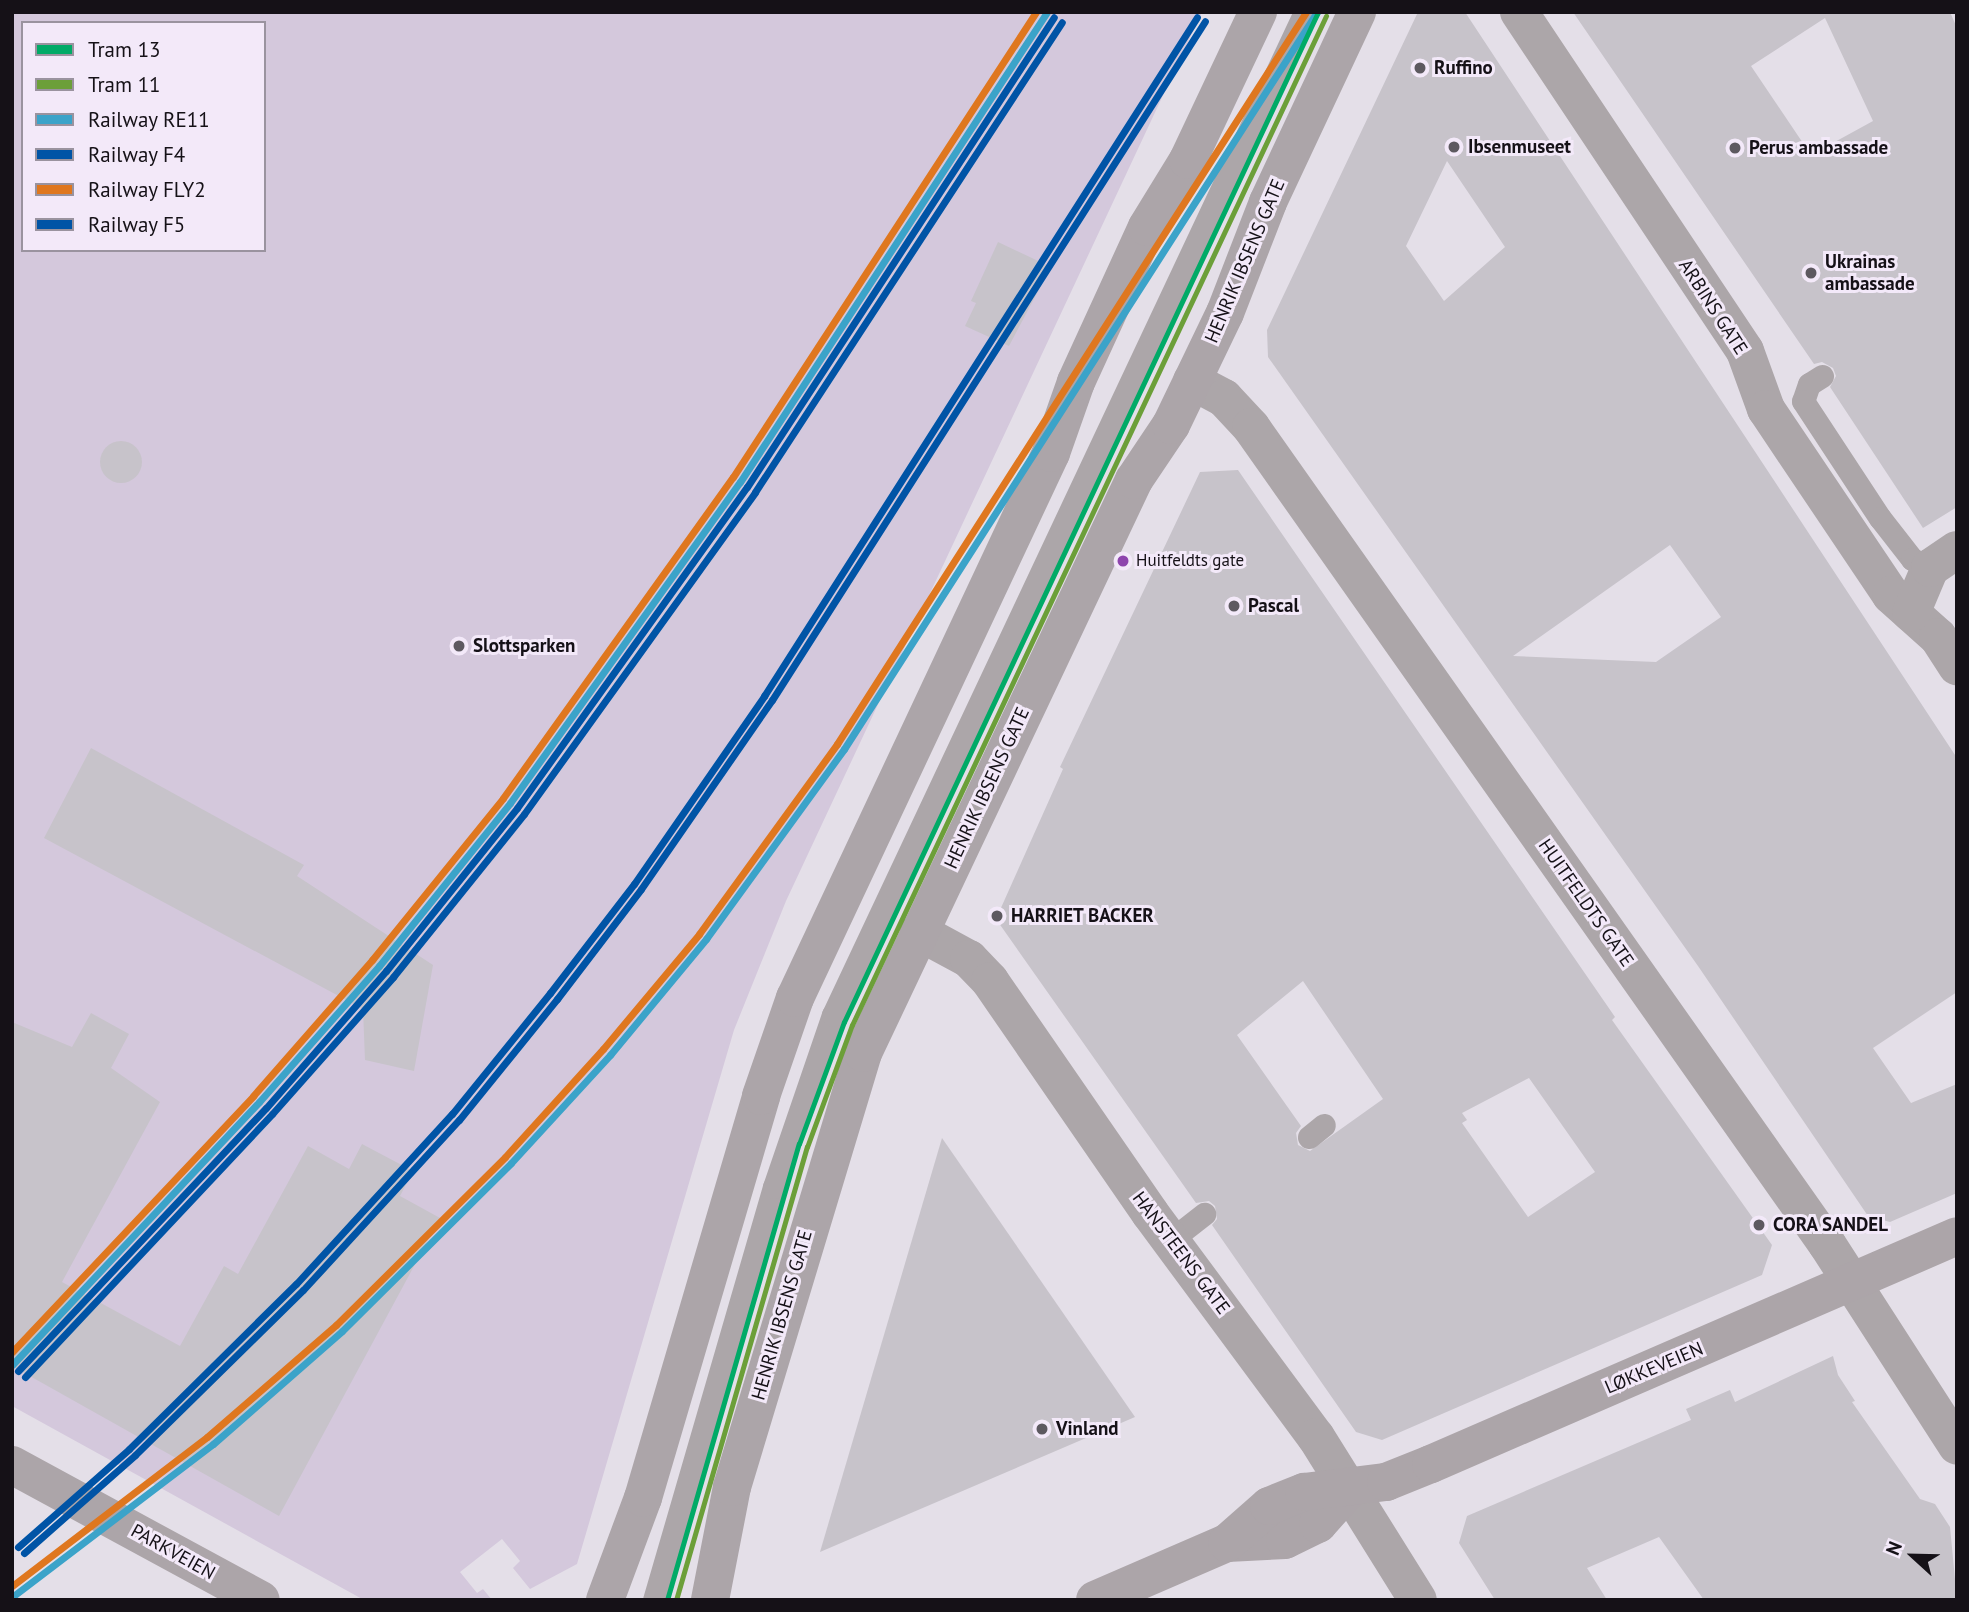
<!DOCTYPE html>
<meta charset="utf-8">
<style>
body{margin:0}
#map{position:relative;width:1969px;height:1612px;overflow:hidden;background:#e4dfe8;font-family:"PT Sans",sans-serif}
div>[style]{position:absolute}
.green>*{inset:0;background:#d4c8dc}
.building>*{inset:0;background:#c7c3ca}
.round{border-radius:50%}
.lane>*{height:23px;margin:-11.5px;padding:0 11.5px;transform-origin:11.5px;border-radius:11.5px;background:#aca6a9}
.street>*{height:38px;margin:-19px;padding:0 19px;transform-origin:19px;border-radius:19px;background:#aca6a9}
.secondary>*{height:38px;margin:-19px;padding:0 19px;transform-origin:19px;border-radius:19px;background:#aca5a9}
.rail-1>*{height:7px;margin:-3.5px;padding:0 3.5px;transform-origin:3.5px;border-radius:3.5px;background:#3ba3c9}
.rail-2>*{height:7px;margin:-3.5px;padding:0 3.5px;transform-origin:3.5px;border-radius:3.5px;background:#0054a6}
.rail-3>*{height:7px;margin:-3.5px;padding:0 3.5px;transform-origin:3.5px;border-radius:3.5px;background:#df771f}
.rail-4>*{height:7px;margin:-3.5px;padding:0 3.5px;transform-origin:3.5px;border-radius:3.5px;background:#0054a6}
.tram-1>*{height:5px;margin:-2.5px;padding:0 2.5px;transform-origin:2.5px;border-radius:2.5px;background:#01aa67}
.tram-2>*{height:5px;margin:-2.5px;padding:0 2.5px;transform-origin:2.5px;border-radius:2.5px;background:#6c9f39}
.dots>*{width:19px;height:19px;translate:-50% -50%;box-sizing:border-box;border:4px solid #f3e9f9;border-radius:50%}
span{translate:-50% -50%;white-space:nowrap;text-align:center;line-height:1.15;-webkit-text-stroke:6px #f3e9f9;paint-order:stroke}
.bus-label{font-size:17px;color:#151117}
.left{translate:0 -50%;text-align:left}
.poi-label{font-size:19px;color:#151117;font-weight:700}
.street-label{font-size:19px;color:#151117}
.frame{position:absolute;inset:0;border:14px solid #151117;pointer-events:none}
.legend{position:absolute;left:21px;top:21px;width:245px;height:231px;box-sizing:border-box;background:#f3e9f9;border:2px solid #9a939f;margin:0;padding:9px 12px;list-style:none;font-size:21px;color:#151117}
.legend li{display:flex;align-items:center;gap:14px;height:35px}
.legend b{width:35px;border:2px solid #9a939f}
.north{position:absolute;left:1878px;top:1521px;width:70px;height:70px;-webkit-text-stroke:5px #f3e9f9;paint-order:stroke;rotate:292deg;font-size:19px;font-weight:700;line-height:28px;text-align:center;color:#151117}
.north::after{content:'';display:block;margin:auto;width:24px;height:32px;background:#151117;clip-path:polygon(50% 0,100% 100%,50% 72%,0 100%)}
</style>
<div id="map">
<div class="green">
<i style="clip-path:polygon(evenodd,12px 12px,1202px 12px,786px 901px,734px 1030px,577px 1564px,530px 1589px,513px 1568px,520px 1561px,502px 1539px,460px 1572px,477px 1593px,483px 1589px,492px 1600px,364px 1600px,12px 1406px,12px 12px,23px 23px,264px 23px,264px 250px,23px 250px,23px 23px)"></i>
</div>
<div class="building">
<i style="clip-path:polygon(evenodd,1418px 12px,1465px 12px,1957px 758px,1957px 992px,1873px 1048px,1911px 1103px,1957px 1084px,1957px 1193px,1890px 1222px,1868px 1216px,1698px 966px,1268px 357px,1267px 330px,1418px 12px,1447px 161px,1505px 247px,1444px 301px,1406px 246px,1447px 161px,1418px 12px,1670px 545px,1721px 617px,1656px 662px,1513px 656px,1670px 545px)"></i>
<i style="clip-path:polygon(evenodd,1573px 12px,1950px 12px,1957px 28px,1957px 507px,1923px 528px,1830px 387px,1836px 376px,1833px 368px,1822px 362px,1814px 364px,1573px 12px,1825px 18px,1873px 121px,1811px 155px,1751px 66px,1825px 18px)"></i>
<i style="clip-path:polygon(998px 242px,1051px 267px,1009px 346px,965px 326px,976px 303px,971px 301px)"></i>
<i class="round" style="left:100px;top:441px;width:42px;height:42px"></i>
<i style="clip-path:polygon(evenodd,1238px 470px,1615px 1017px,1612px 1020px,1772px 1245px,1762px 1275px,1382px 1440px,1356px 1432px,1212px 1225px,1217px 1219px,1215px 1206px,1209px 1201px,1196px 1203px,996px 919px,1063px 769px,1060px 767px,1200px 472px,1238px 470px,1303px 981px,1383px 1099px,1310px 1151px,1298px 1145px,1296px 1133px,1301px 1126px,1237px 1035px,1303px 981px,1238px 470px,1529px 1078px,1595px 1172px,1528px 1217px,1462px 1123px,1467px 1120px,1462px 1113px,1529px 1078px)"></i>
<i style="clip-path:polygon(91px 748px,304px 865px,297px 876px,433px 965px,414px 1071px,365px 1060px,363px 1009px,44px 838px)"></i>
<i style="clip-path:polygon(91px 1013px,129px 1034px,111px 1068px,160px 1102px,62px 1282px,180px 1346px,224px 1266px,238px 1274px,308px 1146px,349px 1169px,362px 1144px,413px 1171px,400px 1196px,440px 1218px,279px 1516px,12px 1366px,12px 1022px,72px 1047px)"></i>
<i style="clip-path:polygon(942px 1138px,1135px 1417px,820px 1552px)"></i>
<i style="clip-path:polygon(1833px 1356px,1838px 1375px,1855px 1401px,1852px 1402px,1920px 1499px,1935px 1504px,1950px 1527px,1957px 1600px,1704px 1600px,1659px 1537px,1587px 1568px,1607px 1600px,1495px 1600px,1459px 1543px,1467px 1516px,1691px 1420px,1686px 1409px,1730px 1390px,1735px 1402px)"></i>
</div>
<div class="lane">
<i style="left:1822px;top:376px;width:15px;rotate:148deg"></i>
<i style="left:1809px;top:384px;width:18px;rotate:109deg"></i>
<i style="left:1803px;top:401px;width:140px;rotate:56.7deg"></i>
<i style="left:1880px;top:518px;width:52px;rotate:52deg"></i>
<i style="left:1912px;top:559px;width:20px;rotate:27deg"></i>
<i style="left:1309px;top:1137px;width:19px;rotate:-39deg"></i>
<i style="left:1172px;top:1239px;width:41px;rotate:-38deg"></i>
<i style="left:654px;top:1600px;width:430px;rotate:-73.8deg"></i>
<i style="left:774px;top:1187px;width:182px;rotate:-71.1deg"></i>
<i style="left:833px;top:1015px;width:1109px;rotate:-64.8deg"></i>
</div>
<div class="street">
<i style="left:1519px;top:12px;width:407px;rotate:56.3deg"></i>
<i style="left:1745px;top:351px;width:62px;rotate:70.1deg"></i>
<i style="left:1766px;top:409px;width:224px;rotate:56.1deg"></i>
<i style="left:1891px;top:595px;width:63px;rotate:41.8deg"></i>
<i style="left:1938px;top:637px;width:35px;rotate:57deg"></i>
<i style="left:1192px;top:381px;width:36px;rotate:28deg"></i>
<i style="left:1224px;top:398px;width:40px;rotate:47deg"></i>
<i style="left:1251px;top:427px;width:1000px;rotate:54.82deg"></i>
<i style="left:1827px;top:1244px;width:240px;rotate:57.2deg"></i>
<i style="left:1911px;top:613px;width:49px;rotate:-67.1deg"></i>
<i style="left:1930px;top:568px;width:32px;rotate:-34deg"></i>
<i style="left:919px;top:932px;width:57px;rotate:28.4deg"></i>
<i style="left:969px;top:959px;width:30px;rotate:46deg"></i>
<i style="left:990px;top:981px;width:282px;rotate:55.4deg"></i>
<i style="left:1150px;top:1213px;width:279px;rotate:53.5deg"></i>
<i style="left:1316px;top:1437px;width:192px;rotate:58deg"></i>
</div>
<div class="secondary">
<i style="left:12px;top:1465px;width:283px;rotate:28.5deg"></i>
<i style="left:1227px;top:1543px;width:58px;rotate:-3deg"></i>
<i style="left:1285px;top:1540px;width:37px;rotate:-26deg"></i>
<i style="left:1318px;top:1524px;width:47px;rotate:-48.5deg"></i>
<i style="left:605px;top:1600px;width:109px;rotate:-69.6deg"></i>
<i style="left:643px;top:1498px;width:419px;rotate:-73.6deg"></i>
<i style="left:761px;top:1096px;width:104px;rotate:-70.9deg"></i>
<i style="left:795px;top:998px;width:602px;rotate:-64.84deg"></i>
<i style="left:1051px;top:453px;width:75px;rotate:-70.6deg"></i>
<i style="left:1076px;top:382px;width:170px;rotate:-65.4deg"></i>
<i style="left:1147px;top:227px;width:79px;rotate:-58.5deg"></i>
<i style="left:1188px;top:160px;width:164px;rotate:-64.7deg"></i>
<i style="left:710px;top:1600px;width:115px;rotate:-79deg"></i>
<i style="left:732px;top:1487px;width:453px;rotate:-73.2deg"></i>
<i style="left:863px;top:1053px;width:634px;rotate:-64.69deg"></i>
<i style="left:1134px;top:480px;width:66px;rotate:-56.1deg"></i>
<i style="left:1171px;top:425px;width:124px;rotate:-64.3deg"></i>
<i style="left:1225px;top:313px;width:119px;rotate:-68.8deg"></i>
<i style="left:1268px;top:202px;width:210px;rotate:-64.9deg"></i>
<i style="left:1095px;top:1600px;width:144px;rotate:-23.4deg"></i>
<i style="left:1227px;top:1543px;width:56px;rotate:-41.4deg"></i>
<i style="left:1269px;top:1506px;width:38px;rotate:-22deg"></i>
<i style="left:1304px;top:1492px;width:83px;rotate:-7deg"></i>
<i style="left:1386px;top:1482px;width:48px;rotate:-21.8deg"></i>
<i style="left:1431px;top:1464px;width:573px;rotate:-23.43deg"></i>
</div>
<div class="rail-1">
<i style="left:12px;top:1365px;width:361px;rotate:-46.8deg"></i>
<i style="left:259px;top:1102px;width:181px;rotate:-48.6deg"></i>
<i style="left:379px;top:966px;width:209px;rotate:-51.2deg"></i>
<i style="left:510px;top:803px;width:395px;rotate:-54.4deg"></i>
<i style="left:740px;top:482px;width:561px;rotate:-56.85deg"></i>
<i style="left:12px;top:1597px;width:253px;rotate:-37.3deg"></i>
<i style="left:213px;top:1444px;width:171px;rotate:-41.2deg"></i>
<i style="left:342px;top:1331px;width:238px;rotate:-44.8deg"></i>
<i style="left:511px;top:1163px;width:147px;rotate:-47.5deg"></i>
<i style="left:610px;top:1055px;width:151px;rotate:-50.4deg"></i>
<i style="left:706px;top:939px;width:235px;rotate:-54deg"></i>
<i style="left:844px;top:749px;width:876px;rotate:-57.31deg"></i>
</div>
<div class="rail-2">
<i style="left:18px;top:1371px;width:361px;rotate:-46.7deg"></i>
<i style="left:266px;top:1108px;width:182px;rotate:-48.8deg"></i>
<i style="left:386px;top:971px;width:209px;rotate:-51.2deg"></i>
<i style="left:517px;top:808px;width:395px;rotate:-54.4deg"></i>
<i style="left:747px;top:487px;width:561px;rotate:-56.85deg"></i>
<i style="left:18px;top:1547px;width:148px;rotate:-41.4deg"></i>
<i style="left:129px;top:1449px;width:235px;rotate:-44.7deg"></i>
<i style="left:296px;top:1284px;width:231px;rotate:-47.5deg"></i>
<i style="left:452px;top:1114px;width:156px;rotate:-51deg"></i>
<i style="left:550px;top:993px;width:138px;rotate:-52.4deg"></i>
<i style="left:634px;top:884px;width:229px;rotate:-55.3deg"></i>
<i style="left:764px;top:696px;width:805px;rotate:-57.47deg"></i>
</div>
<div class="rail-3">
<i style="left:12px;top:1352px;width:352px;rotate:-46.7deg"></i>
<i style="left:253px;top:1096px;width:181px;rotate:-48.8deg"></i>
<i style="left:372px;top:960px;width:208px;rotate:-51deg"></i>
<i style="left:503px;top:798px;width:395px;rotate:-54.4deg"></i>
<i style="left:733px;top:477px;width:555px;rotate:-56.91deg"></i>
<i style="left:12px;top:1586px;width:245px;rotate:-37.4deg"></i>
<i style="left:207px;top:1437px;width:171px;rotate:-41deg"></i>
<i style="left:336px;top:1325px;width:238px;rotate:-44.8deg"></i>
<i style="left:505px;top:1157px;width:146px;rotate:-47.8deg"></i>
<i style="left:603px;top:1049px;width:150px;rotate:-50.1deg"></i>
<i style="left:699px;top:934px;width:235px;rotate:-54deg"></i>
<i style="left:837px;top:744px;width:869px;rotate:-57.35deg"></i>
</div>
<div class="rail-4">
<i style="left:25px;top:1377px;width:361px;rotate:-46.8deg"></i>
<i style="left:272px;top:1114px;width:183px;rotate:-48.5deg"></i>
<i style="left:393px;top:977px;width:209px;rotate:-51.2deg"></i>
<i style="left:524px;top:814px;width:396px;rotate:-54.3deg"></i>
<i style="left:755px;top:492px;width:561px;rotate:-56.85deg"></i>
<i style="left:24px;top:1553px;width:148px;rotate:-41.4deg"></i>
<i style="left:135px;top:1455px;width:235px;rotate:-44.5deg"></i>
<i style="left:303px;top:1290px;width:231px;rotate:-47.5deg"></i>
<i style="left:459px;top:1120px;width:156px;rotate:-51deg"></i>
<i style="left:557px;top:999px;width:138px;rotate:-52.6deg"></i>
<i style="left:641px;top:889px;width:230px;rotate:-55.3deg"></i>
<i style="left:772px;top:700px;width:805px;rotate:-57.47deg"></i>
</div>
<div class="tram-1">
<i style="left:667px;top:1600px;width:475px;rotate:-73.9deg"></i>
<i style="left:799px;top:1144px;width:130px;rotate:-69.8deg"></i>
<i style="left:844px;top:1022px;width:1116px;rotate:-64.86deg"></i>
</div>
<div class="tram-2">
<i style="left:676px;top:1600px;width:472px;rotate:-73.9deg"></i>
<i style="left:807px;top:1147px;width:130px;rotate:-69.8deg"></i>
<i style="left:852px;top:1025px;width:1115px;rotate:-64.84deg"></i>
</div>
<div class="dots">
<i style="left:1420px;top:68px;background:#5d5960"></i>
<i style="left:1454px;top:147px;background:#5d5960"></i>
<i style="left:1735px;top:148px;background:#5d5960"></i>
<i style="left:1811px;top:273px;background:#5d5960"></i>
<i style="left:1123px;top:561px;background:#8e44ad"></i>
<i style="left:1234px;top:606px;background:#5d5960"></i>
<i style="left:459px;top:646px;background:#5d5960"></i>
<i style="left:997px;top:916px;background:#5d5960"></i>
<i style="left:1759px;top:1225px;background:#5d5960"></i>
<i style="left:1042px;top:1429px;background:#5d5960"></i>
</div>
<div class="bus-label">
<span class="left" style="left:1136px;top:561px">Huitfeldts gate</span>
</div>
<div class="poi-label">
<span class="left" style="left:1434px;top:68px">Ruffino</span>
<span class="left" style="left:1468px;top:147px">Ibsenmuseet</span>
<span class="left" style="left:1749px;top:148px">Perus ambassade</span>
<span class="left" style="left:1825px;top:273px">Ukrainas<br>ambassade</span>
<span class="left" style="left:1248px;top:606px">Pascal</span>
<span class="left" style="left:473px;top:646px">Slottsparken</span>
<span class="left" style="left:1011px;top:916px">HARRIET BACKER</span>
<span class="left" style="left:1773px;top:1225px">CORA SANDEL</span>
<span class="left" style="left:1056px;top:1429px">Vinland</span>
</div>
<div class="street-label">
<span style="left:1245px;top:261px;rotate:-67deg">HENRIK IBSENS GATE</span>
<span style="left:1713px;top:307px;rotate:57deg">ARBINS GATE</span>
<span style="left:987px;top:788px;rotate:-65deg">HENRIK IBSENS GATE</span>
<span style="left:1586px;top:903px;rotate:55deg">HUITFELDTS GATE</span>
<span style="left:1181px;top:1253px;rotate:53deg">HANSTEENS GATE</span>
<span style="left:782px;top:1315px;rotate:-74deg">HENRIK IBSENS GATE</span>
<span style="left:1654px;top:1368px;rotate:-23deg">LØKKEVEIEN</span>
<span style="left:173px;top:1552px;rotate:29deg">PARKVEIEN</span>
</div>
<div class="frame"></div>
<ul class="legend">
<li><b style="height:9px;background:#01aa67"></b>Tram 13</li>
<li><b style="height:9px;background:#6c9f39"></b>Tram 11</li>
<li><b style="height:9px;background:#3ba3c9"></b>Railway RE11</li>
<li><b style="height:9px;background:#0054a6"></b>Railway F4</li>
<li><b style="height:9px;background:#df771f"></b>Railway FLY2</li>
<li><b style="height:9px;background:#0054a6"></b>Railway F5</li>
</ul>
<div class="north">N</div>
</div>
